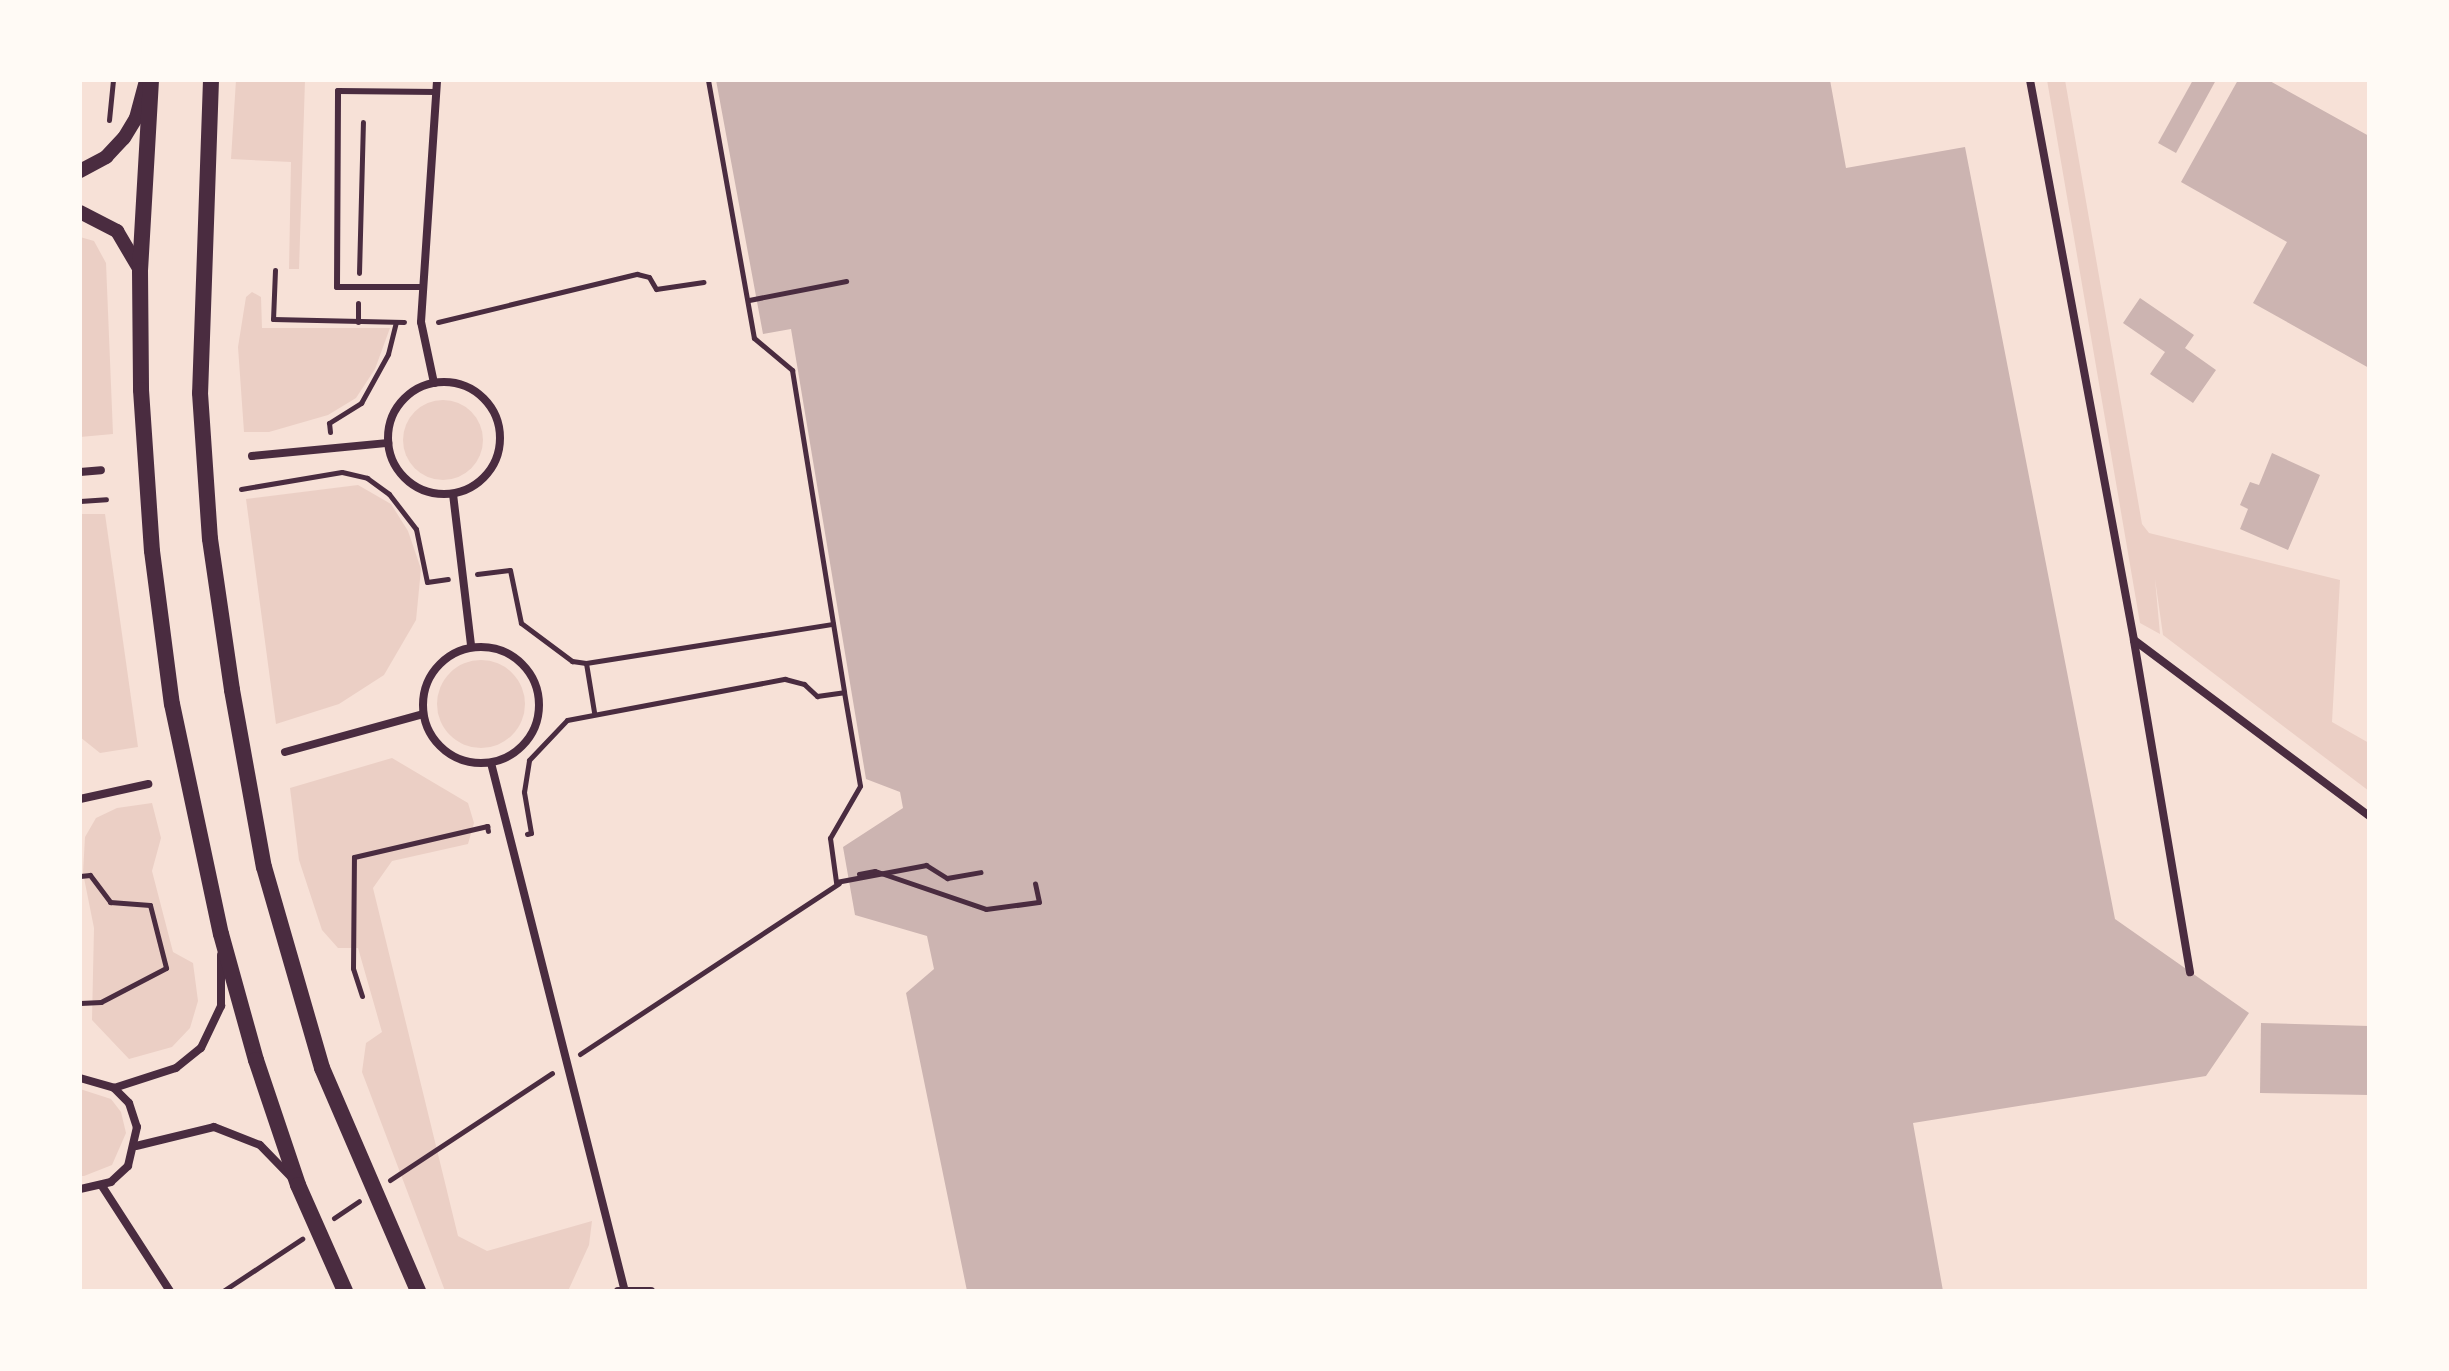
<!DOCTYPE html>
<style>
body{margin:0}
#map{position:relative;width:2449px;height:1371px;overflow:hidden;background:#f7e1d7;font-family:"Nunito Sans",sans-serif}
div>[style]{position:absolute}
.green>*{inset:0;background:#ebcfc5}
.round{border-radius:50%}
.building>*{inset:0;background:#ccb4b1}
.path>*{height:5px;margin:-2.5px;padding:0 2.5px;transform-origin:2.5px;border-radius:2.5px;background:#4a2c40}
.service>*{height:6px;margin:-3px;padding:0 3px;transform-origin:3px;border-radius:3px;background:#4a2c40}
.minor>*{height:8px;margin:-4px;padding:0 4px;transform-origin:4px;border-radius:4px;background:#4a2c40}
.minor>.ring{margin:-4px;padding:0;box-sizing:content-box;background:none;border:8px solid #4a2c40;border-radius:50%}
.tertiary>*{height:14px;margin:-7px;padding:0 7px;transform-origin:7px;border-radius:7px;background:#4a2c40}
.secondary>*{height:16px;margin:-8px;padding:0 8px;transform-origin:8px;border-radius:8px;background:#4a2c40}
span{translate:-50% -50%;white-space:nowrap;text-align:center;line-height:1.15;-webkit-text-stroke:8px #fffaf5;paint-order:stroke}
.frame{position:absolute;inset:0;border:82px solid #fffaf5;pointer-events:none}
</style>
<div id="map">
<div class="green">
<i style="clip-path:polygon(236px 80px,305px 80px,299px 269px,289px 269px,291px 162px,231px 159px)"></i>
<i style="clip-path:polygon(2047px 80px,2065px 80px,2142px 524px,2149px 533px,2340px 580px,2332px 722px,2369px 743px,2369px 791px,2163px 635px,2155px 579px,2160px 634px,2140px 623px)"></i>
<i style="clip-path:polygon(80px 237px,94px 241px,106px 263px,113px 434px,80px 437px)"></i>
<i style="clip-path:polygon(252px 292px,261px 297px,262px 328px,390px 328px,375px 369px,356px 398px,328px 415px,269px 432px,244px 432px,238px 347px,246px 297px)"></i>
<i class="round" style="left:403px;top:400px;width:80px;height:80px"></i>
<i style="clip-path:polygon(358px 485px,391px 504px,408px 531px,421px 569px,416px 620px,384px 675px,339px 704px,276px 724px,246px 499px)"></i>
<i style="clip-path:polygon(80px 514px,105px 514px,138px 747px,100px 753px,80px 737px)"></i>
<i class="round" style="left:437px;top:660px;width:88px;height:88px"></i>
<i style="clip-path:polygon(392px 758px,468px 803px,474px 823px,468px 844px,392px 861px,373px 888px,458px 1236px,487px 1251px,592px 1221px,589px 1245px,568px 1291px,445px 1291px,362px 1072px,366px 1043px,382px 1032px,358px 948px,338px 948px,322px 930px,299px 860px,290px 788px)"></i>
<i style="clip-path:polygon(152px 803px,161px 838px,152px 871px,173px 952px,193px 963px,198px 1001px,190px 1028px,172px 1047px,129px 1059px,92px 1020px,94px 928px,83px 873px,85px 837px,96px 818px,117px 808px)"></i>
<i style="clip-path:polygon(80px 1089px,111px 1099px,121px 1112px,126px 1133px,112px 1165px,84px 1176px,80px 1176px)"></i>
</div>
<div class="building">
<i style="clip-path:polygon(716px 80px,1830px 80px,1846px 168px,1965px 147px,2115px 919px,2249px 1013px,2206px 1076px,1913px 1123px,1943px 1291px,967px 1291px,906px 993px,934px 969px,927px 936px,855px 915px,843px 847px,903px 808px,900px 792px,866px 779px,791px 329px,763px 334px)"></i>
<i style="clip-path:polygon(2193px 80px,2216px 80px,2176px 153px,2158px 143px)"></i>
<i style="clip-path:polygon(2238px 80px,2268px 80px,2369px 136px,2369px 368px,2253px 303px,2287px 242px,2181px 182px)"></i>
<i style="clip-path:polygon(2140px 298px,2194px 335px,2185px 348px,2216px 370px,2193px 403px,2150px 374px,2165px 352px,2123px 323px)"></i>
<i style="clip-path:polygon(2272px 453px,2320px 475px,2288px 550px,2240px 529px,2248px 509px,2240px 505px,2250px 482px,2259px 485px)"></i>
<i style="clip-path:polygon(2261px 1023px,2369px 1026px,2369px 1095px,2260px 1093px)"></i>
</div>
<div class="path">
<i style="left:708px;top:80px;width:262px;rotate:79.9deg"></i>
<i style="left:754px;top:338px;width:50px;rotate:40.1deg"></i>
<i style="left:792px;top:370px;width:326px;rotate:80.8deg"></i>
<i style="left:109px;top:120px;width:40px;rotate:-84.3deg"></i>
<i style="left:275px;top:270px;width:49px;rotate:92.3deg"></i>
<i style="left:273px;top:319px;width:131px;rotate:1.3deg"></i>
<i style="left:359px;top:273px;width:151px;rotate:-88.5deg"></i>
<i style="left:749px;top:300px;width:99px;rotate:-11.1deg"></i>
<i style="left:358px;top:322px;width:19px;rotate:-90deg"></i>
<i style="left:438px;top:322px;width:205px;rotate:-13.6deg"></i>
<i style="left:637px;top:274px;width:12px;rotate:14deg"></i>
<i style="left:649px;top:277px;width:14px;rotate:60deg"></i>
<i style="left:656px;top:289px;width:48px;rotate:-8.5deg"></i>
<i style="left:330px;top:432px;width:9px;rotate:-96deg"></i>
<i style="left:329px;top:423px;width:38px;rotate:-32deg"></i>
<i style="left:361px;top:403px;width:56px;rotate:-61.1deg"></i>
<i style="left:388px;top:354px;width:32px;rotate:-76deg"></i>
<i style="left:241px;top:489px;width:102px;rotate:-9.6deg"></i>
<i style="left:342px;top:472px;width:26px;rotate:13deg"></i>
<i style="left:367px;top:478px;width:27px;rotate:36deg"></i>
<i style="left:389px;top:494px;width:44px;rotate:52.4deg"></i>
<i style="left:416px;top:529px;width:54px;rotate:78.3deg"></i>
<i style="left:427px;top:582px;width:21px;rotate:-8deg"></i>
<i style="left:80px;top:501px;width:26px;rotate:-4deg"></i>
<i style="left:477px;top:574px;width:33px;rotate:-7deg"></i>
<i style="left:510px;top:570px;width:54px;rotate:78.3deg"></i>
<i style="left:521px;top:623px;width:64px;rotate:36.7deg"></i>
<i style="left:572px;top:661px;width:14px;rotate:8deg"></i>
<i style="left:586px;top:663px;width:250px;rotate:-9deg"></i>
<i style="left:586px;top:663px;width:50px;rotate:80.7deg"></i>
<i style="left:527px;top:834px;width:4px;rotate:-14deg"></i>
<i style="left:531px;top:833px;width:42px;rotate:-99.7deg"></i>
<i style="left:524px;top:792px;width:32px;rotate:-81deg"></i>
<i style="left:529px;top:760px;width:55px;rotate:-46.5deg"></i>
<i style="left:567px;top:720px;width:222px;rotate:-10.7deg"></i>
<i style="left:785px;top:679px;width:20px;rotate:15deg"></i>
<i style="left:804px;top:684px;width:18px;rotate:43deg"></i>
<i style="left:817px;top:696px;width:27px;rotate:-8deg"></i>
<i style="left:844px;top:692px;width:95px;rotate:80.3deg"></i>
<i style="left:860px;top:786px;width:60px;rotate:120deg"></i>
<i style="left:830px;top:838px;width:44px;rotate:82.2deg"></i>
<i style="left:836px;top:882px;width:92px;rotate:-10.7deg"></i>
<i style="left:926px;top:865px;width:25px;rotate:32deg"></i>
<i style="left:947px;top:878px;width:34px;rotate:-10deg"></i>
<i style="left:859px;top:874px;width:16px;rotate:-11deg"></i>
<i style="left:875px;top:871px;width:117px;rotate:18.9deg"></i>
<i style="left:986px;top:909px;width:53px;rotate:-7.5deg"></i>
<i style="left:1039px;top:902px;width:19px;rotate:-102deg"></i>
<i style="left:80px;top:876px;width:10px;rotate:-6deg"></i>
<i style="left:90px;top:875px;width:34px;rotate:53deg"></i>
<i style="left:110px;top:902px;width:40px;rotate:4.3deg"></i>
<i style="left:150px;top:905px;width:65px;rotate:75.7deg"></i>
<i style="left:166px;top:968px;width:73px;rotate:152.4deg"></i>
<i style="left:101px;top:1002px;width:21px;rotate:177deg"></i>
<i style="left:362px;top:996px;width:29px;rotate:-108deg"></i>
<i style="left:353px;top:968px;width:111px;rotate:-89.5deg"></i>
<i style="left:354px;top:857px;width:137px;rotate:-13.1deg"></i>
<i style="left:487px;top:826px;width:5px;rotate:79deg"></i>
<i style="left:580px;top:1054px;width:310px;rotate:-33.4deg"></i>
<i style="left:390px;top:1180px;width:194px;rotate:-33.4deg"></i>
<i style="left:334px;top:1218px;width:30px;rotate:-34deg"></i>
<i style="left:223px;top:1291px;width:95px;rotate:-33.4deg"></i>
</div>
<div class="service">
<i style="left:424px;top:287px;width:87px;rotate:180deg"></i>
<i style="left:337px;top:287px;width:196px;rotate:-89.7deg"></i>
<i style="left:338px;top:91px;width:99px;rotate:0.6deg"></i>
</div>
<div class="minor">
<i style="left:2030px;top:80px;width:570px;rotate:79.48deg"></i>
<i style="left:2134px;top:640px;width:294px;rotate:36.8deg"></i>
<i class="ring" style="left:388px;top:382px;width:104px;height:104px"></i>
<i style="left:434px;top:383px;width:62px;rotate:-102deg"></i>
<i style="left:421px;top:322px;width:243px;rotate:-86.2deg"></i>
<i style="left:252px;top:456px;width:137px;rotate:-5.5deg"></i>
<i style="left:80px;top:472px;width:21px;rotate:-5deg"></i>
<i style="left:453px;top:494px;width:153px;rotate:83.2deg"></i>
<i style="left:2134px;top:641px;width:336px;rotate:80.4deg"></i>
<i class="ring" style="left:423px;top:647px;width:108px;height:108px"></i>
<i style="left:285px;top:752px;width:143px;rotate:-15.4deg"></i>
<i style="left:491px;top:763px;width:542px;rotate:75.78deg"></i>
<i style="left:80px;top:799px;width:70px;rotate:-12.4deg"></i>
<i style="left:80px;top:1078px;width:35px;rotate:16deg"></i>
<i style="left:114px;top:1088px;width:21px;rotate:45deg"></i>
<i style="left:129px;top:1103px;width:25px;rotate:72deg"></i>
<i style="left:137px;top:1127px;width:40px;rotate:103deg"></i>
<i style="left:128px;top:1166px;width:23px;rotate:137deg"></i>
<i style="left:111px;top:1182px;width:32px;rotate:167deg"></i>
<i style="left:114px;top:1088px;width:65px;rotate:-17.9deg"></i>
<i style="left:176px;top:1068px;width:32px;rotate:-39deg"></i>
<i style="left:201px;top:1048px;width:47px;rotate:-64.5deg"></i>
<i style="left:221px;top:1006px;width:51px;rotate:-90deg"></i>
<i style="left:136px;top:1146px;width:80px;rotate:-13.7deg"></i>
<i style="left:214px;top:1127px;width:49px;rotate:21.4deg"></i>
<i style="left:260px;top:1145px;width:46px;rotate:45.9deg"></i>
<i style="left:102px;top:1186px;width:125px;rotate:57.1deg"></i>
<i style="left:618px;top:1291px;width:33px"></i>
</div>
<div class="tertiary">
<i style="left:80px;top:171px;width:30px;rotate:-28deg"></i>
<i style="left:106px;top:157px;width:26px;rotate:-47deg"></i>
<i style="left:124px;top:138px;width:23px;rotate:-59deg"></i>
<i style="left:136px;top:118px;width:39px;rotate:-75deg"></i>
<i style="left:80px;top:212px;width:42px;rotate:27.2deg"></i>
<i style="left:117px;top:231px;width:45px;rotate:59.5deg"></i>
</div>
<div class="secondary">
<i style="left:151px;top:80px;width:191px;rotate:93.3deg"></i>
<i style="left:140px;top:271px;width:119px;rotate:89.5deg"></i>
<i style="left:141px;top:390px;width:161px;rotate:86.1deg"></i>
<i style="left:152px;top:551px;width:154px;rotate:82.6deg"></i>
<i style="left:172px;top:704px;width:235px;rotate:78deg"></i>
<i style="left:221px;top:934px;width:131px;rotate:74.5deg"></i>
<i style="left:256px;top:1060px;width:132px;rotate:71.4deg"></i>
<i style="left:298px;top:1185px;width:116px;rotate:66.1deg"></i>
<i style="left:211px;top:80px;width:313px;rotate:92deg"></i>
<i style="left:200px;top:393px;width:146px;rotate:86.1deg"></i>
<i style="left:210px;top:539px;width:153px;rotate:81.7deg"></i>
<i style="left:232px;top:690px;width:180px;rotate:79.8deg"></i>
<i style="left:264px;top:867px;width:209px;rotate:73.9deg"></i>
<i style="left:322px;top:1068px;width:243px;rotate:66.7deg"></i>
</div>
<div class="frame"></div>
</div>
